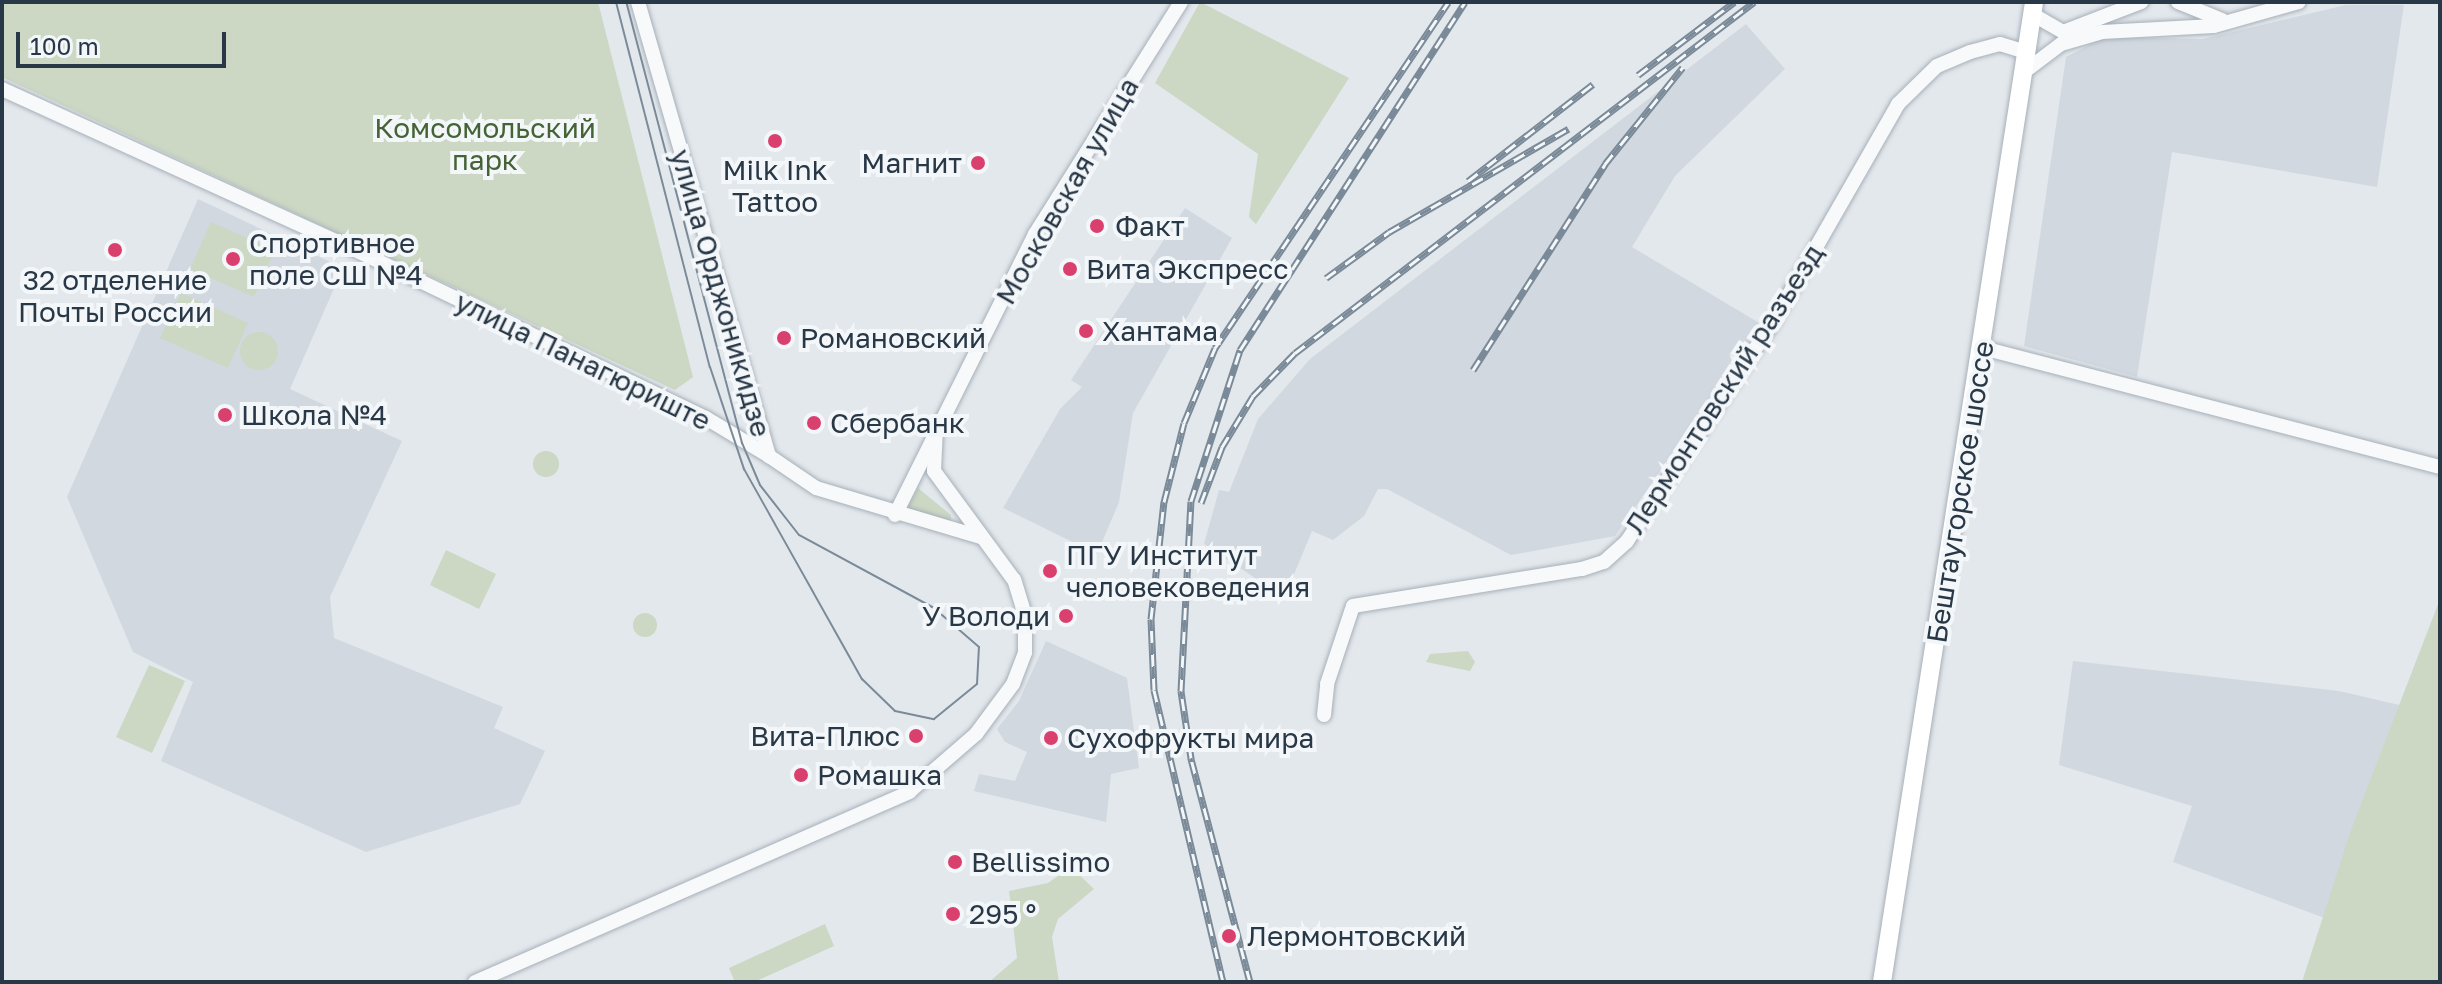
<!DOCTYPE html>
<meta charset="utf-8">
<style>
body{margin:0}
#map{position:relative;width:2442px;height:984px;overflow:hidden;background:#e3e8ed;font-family:"Golos Text",sans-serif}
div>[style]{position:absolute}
.built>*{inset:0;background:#d1d8df}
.green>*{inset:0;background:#ccd7c4}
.round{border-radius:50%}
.roads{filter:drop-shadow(0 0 2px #a7b0b8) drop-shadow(0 0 2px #a7b0b8)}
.minor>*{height:14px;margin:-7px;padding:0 7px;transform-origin:7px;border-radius:7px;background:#f7f9fa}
.major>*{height:18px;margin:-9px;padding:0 9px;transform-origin:9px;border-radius:9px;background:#fff}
.tram>*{height:2px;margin:-1px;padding:0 1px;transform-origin:1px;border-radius:1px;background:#7b8a98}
.rail>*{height:7px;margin-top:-3.5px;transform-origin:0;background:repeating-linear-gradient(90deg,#f4f7f9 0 12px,#7b8a98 0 24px);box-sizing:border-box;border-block:2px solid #7b8a98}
.dots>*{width:22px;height:22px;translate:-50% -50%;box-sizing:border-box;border:4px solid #f4f7f9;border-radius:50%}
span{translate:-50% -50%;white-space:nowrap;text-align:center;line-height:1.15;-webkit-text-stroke:8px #f4f7f9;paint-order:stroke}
.park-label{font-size:28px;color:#456435}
.poi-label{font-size:28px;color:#293847}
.right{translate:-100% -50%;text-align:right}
.left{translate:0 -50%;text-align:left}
.street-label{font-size:28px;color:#293847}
.frame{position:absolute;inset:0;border:4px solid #293847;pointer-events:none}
.scale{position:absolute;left:16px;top:32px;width:210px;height:36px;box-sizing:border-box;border:4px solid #293847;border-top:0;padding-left:10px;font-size:24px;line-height:28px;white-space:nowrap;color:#293847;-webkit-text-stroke:6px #f4f7f9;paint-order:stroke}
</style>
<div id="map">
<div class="built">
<i style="clip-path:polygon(2346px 5px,2404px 5px,2377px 187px,2172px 152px,2137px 377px,2024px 346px,2066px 57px,2105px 37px,2203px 39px)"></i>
<i style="clip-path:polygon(1746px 24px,1785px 69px,1675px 176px,1632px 247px,1761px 324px,1615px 536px,1511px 555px,1387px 489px,1378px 489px,1364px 516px,1333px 540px,1312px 531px,1292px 579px,1255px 578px,1204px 544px,1219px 490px,1229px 492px,1258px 419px,1310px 359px)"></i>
<i style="clip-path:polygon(198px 199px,343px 268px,290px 389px,402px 441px,330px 597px,334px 638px,503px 707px,494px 728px,545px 751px,520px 804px,366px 852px,161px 761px,193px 682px,133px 652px,67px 497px)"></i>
<i style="clip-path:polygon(1185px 208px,1232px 238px,1133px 413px,1119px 502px,1097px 554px,1003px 508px,1060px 409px,1082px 387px,1071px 380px)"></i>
<i style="clip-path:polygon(1046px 641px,1127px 678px,1139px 768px,1111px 774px,1106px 822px,974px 791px,979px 774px,1015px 781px,1027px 752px,1005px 742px,997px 729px,1019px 701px)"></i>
<i style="clip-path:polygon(2073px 661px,2339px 691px,2408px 707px,2330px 920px,2173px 862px,2192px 806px,2059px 765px)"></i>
</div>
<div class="green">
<i style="clip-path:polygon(2px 2px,598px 2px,693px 377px,675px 390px,2px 77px)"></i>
<i style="clip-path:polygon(1200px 2px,1349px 78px,1256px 224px,1249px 217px,1258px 154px,1155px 83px)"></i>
<i style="clip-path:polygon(211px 222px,275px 250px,254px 297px,190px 269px)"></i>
<i style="clip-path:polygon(181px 293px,248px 323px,228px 368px,160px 338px)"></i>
<i class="round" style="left:240px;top:332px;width:38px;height:38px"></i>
<i class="round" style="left:533px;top:451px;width:26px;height:26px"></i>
<i style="clip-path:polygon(918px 488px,951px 515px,951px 523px,906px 509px)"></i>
<i style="clip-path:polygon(446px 550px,496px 574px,479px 609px,430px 585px)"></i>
<i style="clip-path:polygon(2440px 599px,2440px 982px,2302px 982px,2351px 830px)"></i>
<i class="round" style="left:633px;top:613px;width:24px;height:24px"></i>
<i style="clip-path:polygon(1468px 651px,1475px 662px,1470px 671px,1426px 662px,1430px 654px)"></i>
<i style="clip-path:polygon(149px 665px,185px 681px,152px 753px,116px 737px)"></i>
<i style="clip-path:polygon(1071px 867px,1094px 889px,1058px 919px,1052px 937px,1059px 982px,989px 982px,1017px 958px,1009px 891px,1048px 883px)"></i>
<i style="clip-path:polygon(825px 924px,834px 946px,754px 982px,735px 982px,729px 968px)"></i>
</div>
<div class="roads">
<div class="minor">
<i style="left:638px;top:2px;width:473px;rotate:73.9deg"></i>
<i style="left:769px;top:456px;width:57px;rotate:34.2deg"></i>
<i style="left:816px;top:488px;width:171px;rotate:16.6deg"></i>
<i style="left:2178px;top:2px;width:48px;rotate:22.2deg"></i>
<i style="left:2032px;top:14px;width:36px;rotate:30deg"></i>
<i style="left:2063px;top:32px;width:84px;rotate:-21deg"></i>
<i style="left:2024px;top:72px;width:46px;rotate:-37.1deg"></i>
<i style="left:2061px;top:44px;width:43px;rotate:-16.3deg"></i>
<i style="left:2102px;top:32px;width:112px;rotate:-3.1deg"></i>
<i style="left:2214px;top:26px;width:88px;rotate:-15.8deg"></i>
<i style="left:2px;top:89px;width:384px;rotate:24.5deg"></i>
<i style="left:351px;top:248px;width:394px;rotate:25.6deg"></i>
<i style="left:706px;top:418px;width:74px;rotate:31.1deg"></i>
<i style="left:1983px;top:348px;width:472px;rotate:14.6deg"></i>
<i style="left:895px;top:515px;width:314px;rotate:-63.5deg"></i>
<i style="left:1035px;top:234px;width:274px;rotate:-57.8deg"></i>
<i style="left:1324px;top:715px;width:31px;rotate:-84deg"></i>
<i style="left:1327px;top:684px;width:82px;rotate:-71.6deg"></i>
<i style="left:1353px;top:606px;width:232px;rotate:-9.2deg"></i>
<i style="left:1582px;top:569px;width:23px;rotate:-18deg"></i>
<i style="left:1604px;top:562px;width:31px;rotate:-42deg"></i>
<i style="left:1627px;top:541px;width:267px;rotate:-56.3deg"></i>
<i style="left:1775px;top:319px;width:248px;rotate:-60.2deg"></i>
<i style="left:1898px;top:104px;width:54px;rotate:-44.3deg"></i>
<i style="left:1937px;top:66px;width:36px;rotate:-23deg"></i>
<i style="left:1970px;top:52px;width:31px;rotate:-15deg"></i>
<i style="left:2000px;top:44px;width:28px;rotate:17deg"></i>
<i style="left:475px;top:982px;width:474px;rotate:-23.6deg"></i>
<i style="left:909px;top:792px;width:89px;rotate:-40.9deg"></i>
<i style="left:976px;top:734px;width:62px;rotate:-53.5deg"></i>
<i style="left:1013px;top:684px;width:34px;rotate:-69deg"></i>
<i style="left:1025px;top:652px;width:37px;rotate:-90deg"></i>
<i style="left:1025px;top:615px;width:37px;rotate:-107deg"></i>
<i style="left:1014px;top:580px;width:135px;rotate:-126.3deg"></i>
<i style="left:934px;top:471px;width:44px;rotate:-87.4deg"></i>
</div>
<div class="major">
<i style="left:1882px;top:982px;width:992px;rotate:-81.18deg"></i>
</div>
</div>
<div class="tram">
<i style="left:616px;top:2px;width:377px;rotate:75.6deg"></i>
<i style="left:710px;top:367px;width:108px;rotate:71.6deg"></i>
<i style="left:744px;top:469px;width:241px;rotate:60.7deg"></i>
<i style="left:862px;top:679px;width:46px;rotate:44.1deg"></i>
<i style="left:895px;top:711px;width:40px;rotate:12deg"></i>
<i style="left:934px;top:719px;width:55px;rotate:-39.1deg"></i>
<i style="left:977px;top:684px;width:37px;rotate:-87deg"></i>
<i style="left:979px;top:647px;width:60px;rotate:-139.1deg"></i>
<i style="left:934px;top:608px;width:153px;rotate:-151.6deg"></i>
<i style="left:799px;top:535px;width:63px;rotate:-128deg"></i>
<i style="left:760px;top:485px;width:46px;rotate:-113.2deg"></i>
<i style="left:742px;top:443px;width:456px;rotate:-104.7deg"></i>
</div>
<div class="rail">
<i style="left:1638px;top:75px;width:121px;rotate:-37.2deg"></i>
<i style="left:1468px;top:181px;width:158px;rotate:-37.8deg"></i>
<i style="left:1326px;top:278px;width:78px;rotate:-36.1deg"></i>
<i style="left:1389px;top:232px;width:207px;rotate:-29.9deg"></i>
<i style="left:1473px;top:370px;width:245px;rotate:-57.3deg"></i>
<i style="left:1605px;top:164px;width:124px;rotate:-51.2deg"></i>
<i style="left:1201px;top:503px;width:60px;rotate:-69.4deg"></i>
<i style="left:1222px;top:447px;width:60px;rotate:-58.7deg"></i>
<i style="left:1253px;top:396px;width:60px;rotate:-45.7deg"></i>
<i style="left:1295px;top:353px;width:578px;rotate:-37.41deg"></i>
<i style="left:1223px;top:982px;width:300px;rotate:-103.3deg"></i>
<i style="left:1154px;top:690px;width:71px;rotate:-92.4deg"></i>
<i style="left:1151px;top:619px;width:118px;rotate:-83.7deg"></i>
<i style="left:1164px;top:502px;width:81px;rotate:-75.8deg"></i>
<i style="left:1184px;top:423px;width:81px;rotate:-67.5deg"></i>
<i style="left:1215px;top:348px;width:417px;rotate:-56deg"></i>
<i style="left:1250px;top:982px;width:232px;rotate:-104.8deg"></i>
<i style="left:1191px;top:758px;width:68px;rotate:-98.5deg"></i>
<i style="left:1181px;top:691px;width:190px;rotate:-87deg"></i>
<i style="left:1191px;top:501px;width:159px;rotate:-72deg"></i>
<i style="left:1240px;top:350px;width:414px;rotate:-57.1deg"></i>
</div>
<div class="dots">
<i style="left:775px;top:141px;background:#da406e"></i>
<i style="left:978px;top:163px;background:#da406e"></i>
<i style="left:1097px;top:226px;background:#da406e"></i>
<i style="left:115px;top:250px;background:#da406e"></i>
<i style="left:233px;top:259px;background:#da406e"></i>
<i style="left:1070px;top:269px;background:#da406e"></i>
<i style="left:1086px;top:331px;background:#da406e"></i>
<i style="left:784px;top:338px;background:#da406e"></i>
<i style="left:225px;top:415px;background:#da406e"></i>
<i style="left:814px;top:423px;background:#da406e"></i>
<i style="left:1050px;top:571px;background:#da406e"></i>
<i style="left:1066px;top:616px;background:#da406e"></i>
<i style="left:916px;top:736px;background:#da406e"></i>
<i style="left:1051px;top:738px;background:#da406e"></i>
<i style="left:801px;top:775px;background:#da406e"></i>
<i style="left:955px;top:862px;background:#da406e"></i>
<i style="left:953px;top:914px;background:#da406e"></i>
<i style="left:1229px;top:936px;background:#da406e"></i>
</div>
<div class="park-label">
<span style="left:485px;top:144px">Комсомольский<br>парк</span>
</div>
<div class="poi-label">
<span class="right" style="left:962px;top:163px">Магнит</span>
<span style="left:775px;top:186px">Milk Ink<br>Tattoo</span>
<span class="left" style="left:1115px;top:226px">Факт</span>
<span class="left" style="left:249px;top:259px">Спортивное<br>поле СШ №4</span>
<span class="left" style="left:1086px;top:269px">Вита Экспресс</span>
<span style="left:115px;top:296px">32 отделение<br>Почты России</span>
<span class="left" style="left:1102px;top:331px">Хантама</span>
<span class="left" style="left:800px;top:338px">Романовский</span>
<span class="left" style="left:241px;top:415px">Школа №4</span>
<span class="left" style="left:830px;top:423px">Сбербанк</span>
<span class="left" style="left:1066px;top:571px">ПГУ Институт<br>человековедения</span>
<span class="right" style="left:1050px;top:616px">У Володи</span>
<span class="right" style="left:900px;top:736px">Вита-Плюс</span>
<span class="left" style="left:1067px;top:738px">Сухофрукты мира</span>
<span class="left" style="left:817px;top:775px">Ромашка</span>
<span class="left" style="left:971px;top:862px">Bellissimo</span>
<span class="left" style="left:969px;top:914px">295 °</span>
<span class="left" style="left:1247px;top:936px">Лермонтовский</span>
</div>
<div class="street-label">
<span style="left:1067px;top:191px;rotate:-60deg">Московская улица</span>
<span style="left:721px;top:293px;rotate:74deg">улица Орджоникидзе</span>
<span style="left:583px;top:361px;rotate:26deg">улица Панагюриште</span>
<span style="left:1724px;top:389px;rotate:-57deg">Лермонтовский разъезд</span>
<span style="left:1960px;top:492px;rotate:-81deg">Бештаугорское шоссе</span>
</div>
<div class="frame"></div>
<div class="scale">100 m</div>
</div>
